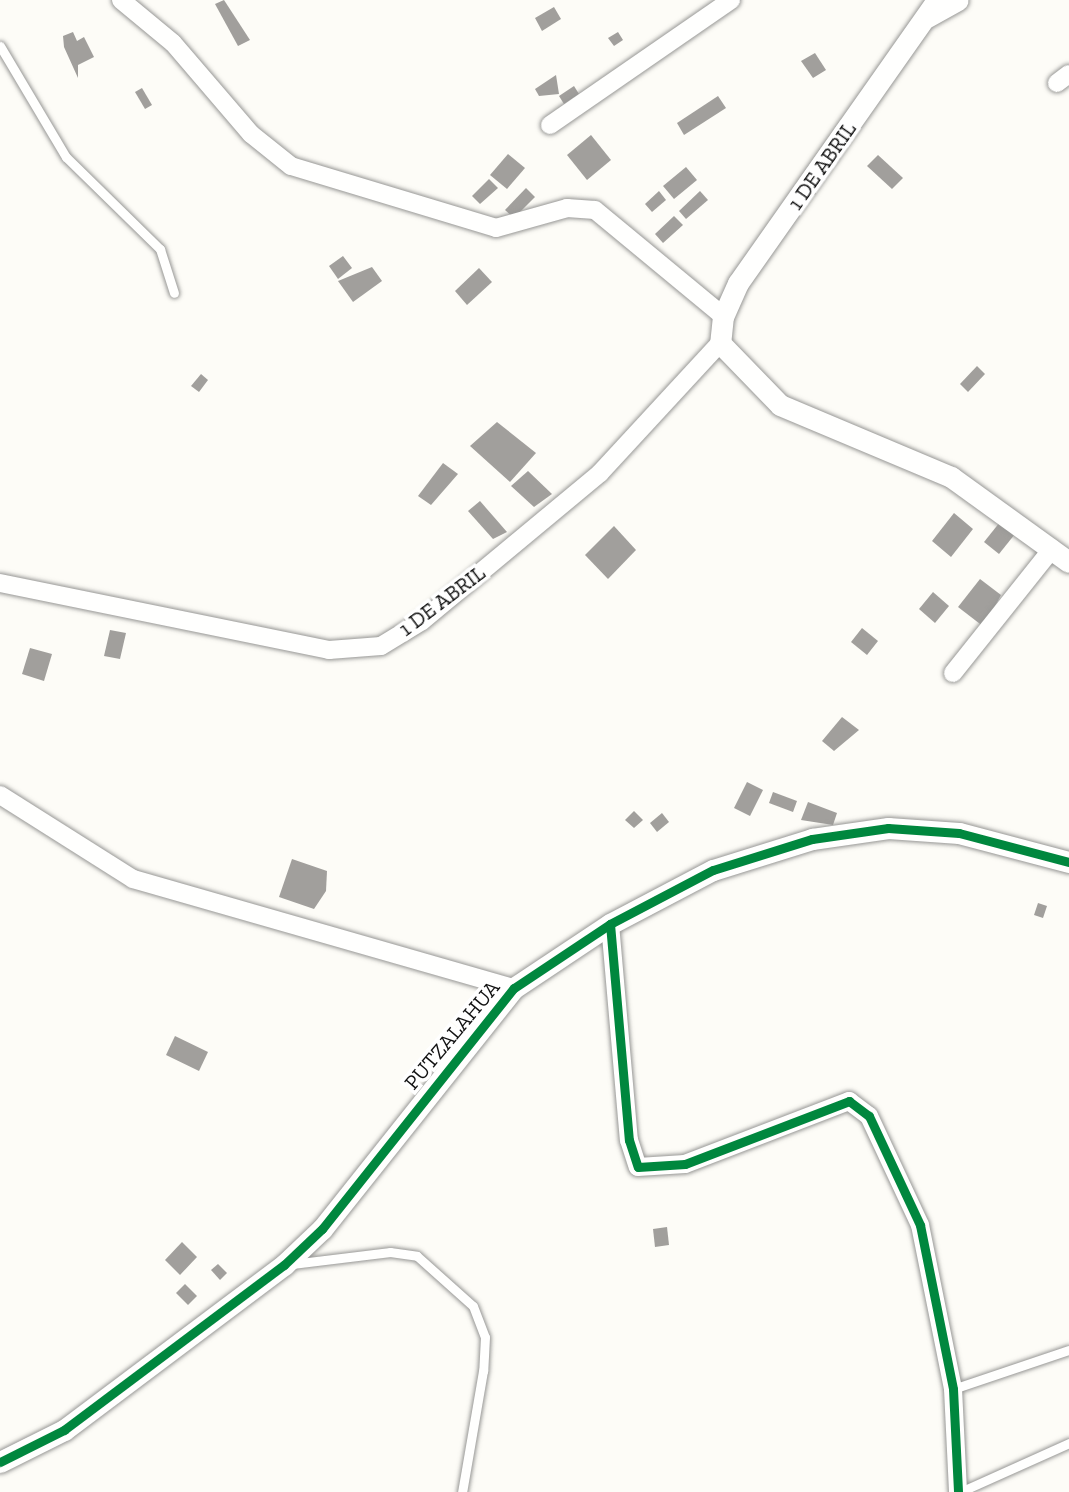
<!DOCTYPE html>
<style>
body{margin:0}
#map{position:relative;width:1069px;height:1492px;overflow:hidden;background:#fdfcf7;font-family:"Zilla Slab",serif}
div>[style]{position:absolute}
.building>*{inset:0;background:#a19f9c}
.roads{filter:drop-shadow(0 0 2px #979795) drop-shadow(0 0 2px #979795)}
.service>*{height:9px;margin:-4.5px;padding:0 4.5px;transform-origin:4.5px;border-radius:4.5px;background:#fffffe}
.minor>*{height:18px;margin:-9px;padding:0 9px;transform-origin:9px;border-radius:9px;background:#fffffe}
.tertiary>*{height:21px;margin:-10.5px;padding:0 10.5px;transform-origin:10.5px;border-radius:10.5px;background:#fffffe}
.cycleway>*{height:9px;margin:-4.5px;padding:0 4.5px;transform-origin:4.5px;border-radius:4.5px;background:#00873e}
span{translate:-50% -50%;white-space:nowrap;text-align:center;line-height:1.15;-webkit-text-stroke:7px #fff;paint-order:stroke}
.street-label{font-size:21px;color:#111}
</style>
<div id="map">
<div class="building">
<i style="clip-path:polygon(224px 0,250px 40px,238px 46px,215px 4px)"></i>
<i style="clip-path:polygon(554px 7px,561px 19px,542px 31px,535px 18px)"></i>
<i style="clip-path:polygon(73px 32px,77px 41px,84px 37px,94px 57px,78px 65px,78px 78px,64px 47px,63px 36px)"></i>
<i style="clip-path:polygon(618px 32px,623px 40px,614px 46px,608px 38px)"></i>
<i style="clip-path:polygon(815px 53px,826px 70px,813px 78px,801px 61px)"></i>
<i style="clip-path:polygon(556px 75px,559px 94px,539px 96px,535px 89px)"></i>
<i style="clip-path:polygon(574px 86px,579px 94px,564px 104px,559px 96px)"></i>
<i style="clip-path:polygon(142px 88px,152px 105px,145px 109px,135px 92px)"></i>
<i style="clip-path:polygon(718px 96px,726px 108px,684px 135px,677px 123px)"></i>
<i style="clip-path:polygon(591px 135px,611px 160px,587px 180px,567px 155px)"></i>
<i style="clip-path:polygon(508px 154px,525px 168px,507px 189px,490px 175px)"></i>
<i style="clip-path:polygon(878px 155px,903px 178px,892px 189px,867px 166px)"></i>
<i style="clip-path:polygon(686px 167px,697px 180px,674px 199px,663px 186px)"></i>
<i style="clip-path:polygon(489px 179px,498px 188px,480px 204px,472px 196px)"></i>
<i style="clip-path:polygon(526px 188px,535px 197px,514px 218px,505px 210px)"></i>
<i style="clip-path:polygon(659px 191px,666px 200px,652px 212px,645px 204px)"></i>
<i style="clip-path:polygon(700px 191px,708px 200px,686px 219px,679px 211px)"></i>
<i style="clip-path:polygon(674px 216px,683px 225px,663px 243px,655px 234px)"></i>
<i style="clip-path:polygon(343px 256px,352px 268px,338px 279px,329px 266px)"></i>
<i style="clip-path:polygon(372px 267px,382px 281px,353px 302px,338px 281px)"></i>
<i style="clip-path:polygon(479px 268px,492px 282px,467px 305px,455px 291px)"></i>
<i style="clip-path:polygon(977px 366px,985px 374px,968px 392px,960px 384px)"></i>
<i style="clip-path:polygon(201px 374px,208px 380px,199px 392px,191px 386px)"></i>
<i style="clip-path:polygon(497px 422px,536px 453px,510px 482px,470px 446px)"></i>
<i style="clip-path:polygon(443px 463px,458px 474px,431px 505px,418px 496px)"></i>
<i style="clip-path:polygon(528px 471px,552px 494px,534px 507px,511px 486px)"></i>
<i style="clip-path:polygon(480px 501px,507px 532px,493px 539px,468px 511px)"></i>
<i style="clip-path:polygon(954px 513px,973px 529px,951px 557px,932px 541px)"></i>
<i style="clip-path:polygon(1000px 522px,1015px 534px,999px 554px,984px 542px)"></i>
<i style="clip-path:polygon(614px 526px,636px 550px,608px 579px,585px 555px)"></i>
<i style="clip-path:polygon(980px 579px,1001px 595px,984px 627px,958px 607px)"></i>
<i style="clip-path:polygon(933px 592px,949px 606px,935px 623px,919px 609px)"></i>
<i style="clip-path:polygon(862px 628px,878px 641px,867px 655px,851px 642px)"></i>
<i style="clip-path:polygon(110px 630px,126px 633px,120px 659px,104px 656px)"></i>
<i style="clip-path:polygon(30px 648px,52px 654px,44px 681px,22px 674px)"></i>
<i style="clip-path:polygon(842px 717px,859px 730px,834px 751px,822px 741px)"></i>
<i style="clip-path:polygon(747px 782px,763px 790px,750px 816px,734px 808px)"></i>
<i style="clip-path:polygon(773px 792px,797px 801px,793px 812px,769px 803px)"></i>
<i style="clip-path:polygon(808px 802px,837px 813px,833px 825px,801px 820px)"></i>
<i style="clip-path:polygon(634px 811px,643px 820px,634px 828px,625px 820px)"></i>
<i style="clip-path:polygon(662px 813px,669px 822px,657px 832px,650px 823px)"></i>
<i style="clip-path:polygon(292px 859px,327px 871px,326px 891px,314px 909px,279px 897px)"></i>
<i style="clip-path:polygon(1038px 903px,1047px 906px,1043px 918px,1034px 915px)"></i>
<i style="clip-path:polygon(175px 1036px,208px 1052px,199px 1071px,166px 1055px)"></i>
<i style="clip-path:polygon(667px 1227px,669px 1245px,655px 1247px,653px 1229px)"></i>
<i style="clip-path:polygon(182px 1242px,197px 1257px,180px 1275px,165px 1260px)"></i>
<i style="clip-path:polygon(218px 1264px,227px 1273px,220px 1280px,211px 1270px)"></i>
<i style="clip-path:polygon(185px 1284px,197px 1296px,188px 1305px,176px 1293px)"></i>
</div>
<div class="roads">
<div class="service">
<i style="left:0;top:46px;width:129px;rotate:59.3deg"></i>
<i style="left:66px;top:157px;width:132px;rotate:44.4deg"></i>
<i style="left:160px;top:249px;width:46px;rotate:72.3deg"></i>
<i style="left:292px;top:1264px;width:99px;rotate:-7deg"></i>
<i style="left:390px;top:1252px;width:27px;rotate:8deg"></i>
<i style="left:417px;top:1256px;width:75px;rotate:41.8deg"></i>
<i style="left:473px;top:1306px;width:33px;rotate:69deg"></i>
<i style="left:485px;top:1337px;width:34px;rotate:93deg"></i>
<i style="left:483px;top:1371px;width:123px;rotate:99.8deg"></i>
<i style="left:953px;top:1389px;width:122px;rotate:-18.6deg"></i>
<i style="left:960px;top:1492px;width:120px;rotate:-24.2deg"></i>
</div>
<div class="minor">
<i style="left:121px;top:0;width:67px;rotate:39.6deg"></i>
<i style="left:173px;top:43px;width:120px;rotate:49.4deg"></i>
<i style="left:251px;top:134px;width:51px;rotate:38.7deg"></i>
<i style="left:291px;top:166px;width:214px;rotate:16.8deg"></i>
<i style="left:496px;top:228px;width:74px;rotate:-15.7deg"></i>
<i style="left:567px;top:208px;width:28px;rotate:4deg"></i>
<i style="left:595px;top:210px;width:166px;rotate:39.6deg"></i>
<i style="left:1057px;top:83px;width:15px;rotate:-37deg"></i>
<i style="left:550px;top:125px;width:220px;rotate:-34.6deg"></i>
<i style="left:0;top:583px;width:336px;rotate:11.5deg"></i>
<i style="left:329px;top:650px;width:52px;rotate:-4.4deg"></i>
<i style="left:381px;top:646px;width:48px;rotate:-31.4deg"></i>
<i style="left:422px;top:621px;width:231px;rotate:-39.7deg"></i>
<i style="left:600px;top:473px;width:177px;rotate:-47.3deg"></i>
<i style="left:953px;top:673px;width:159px;rotate:-51.4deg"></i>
<i style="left:0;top:795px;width:157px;rotate:32.3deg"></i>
<i style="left:133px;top:879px;width:396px;rotate:16deg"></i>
<i style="left:610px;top:924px;width:217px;rotate:85deg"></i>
<i style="left:629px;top:1140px;width:28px;rotate:72deg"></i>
<i style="left:638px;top:1167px;width:47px;rotate:-3.7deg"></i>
<i style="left:685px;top:1164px;width:176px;rotate:-21deg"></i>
<i style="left:849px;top:1101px;width:25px;rotate:37deg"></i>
<i style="left:869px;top:1116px;width:120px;rotate:64.9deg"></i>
<i style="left:920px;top:1225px;width:167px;rotate:78.6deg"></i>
<i style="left:953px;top:1389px;width:103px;rotate:87.2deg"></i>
</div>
<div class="tertiary">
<i style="left:937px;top:0;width:346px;rotate:125.1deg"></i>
<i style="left:738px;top:283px;width:36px;rotate:114deg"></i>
<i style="left:723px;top:316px;width:27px;rotate:96deg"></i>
<i style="left:720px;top:343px;width:86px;rotate:45.9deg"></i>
<i style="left:780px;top:405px;width:186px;rotate:22.8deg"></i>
<i style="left:951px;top:477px;width:145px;rotate:35.8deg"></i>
<i style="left:927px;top:17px;width:35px;rotate:-29deg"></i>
<i style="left:0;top:1462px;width:72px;rotate:-26.6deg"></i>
<i style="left:64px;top:1430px;width:275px;rotate:-36.9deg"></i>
<i style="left:284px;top:1265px;width:52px;rotate:-43.5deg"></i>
<i style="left:322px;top:1229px;width:308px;rotate:-51.5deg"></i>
<i style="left:514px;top:988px;width:115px;rotate:-33.7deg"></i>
<i style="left:610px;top:924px;width:116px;rotate:-27.7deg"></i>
<i style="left:713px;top:870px;width:104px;rotate:-17.4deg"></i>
<i style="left:812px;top:839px;width:77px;rotate:-8.2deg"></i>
<i style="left:888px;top:828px;width:71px;rotate:4deg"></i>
<i style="left:959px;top:833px;width:114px;rotate:14.8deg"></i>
</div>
</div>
<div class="cycleway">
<i style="left:610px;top:924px;width:217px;rotate:85deg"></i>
<i style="left:629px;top:1140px;width:28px;rotate:72deg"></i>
<i style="left:638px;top:1167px;width:47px;rotate:-3.7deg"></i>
<i style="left:685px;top:1164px;width:176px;rotate:-21deg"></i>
<i style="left:849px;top:1101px;width:25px;rotate:37deg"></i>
<i style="left:869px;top:1116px;width:120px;rotate:64.9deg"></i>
<i style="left:920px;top:1225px;width:167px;rotate:78.6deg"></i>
<i style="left:953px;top:1389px;width:103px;rotate:87.2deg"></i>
<i style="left:0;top:1462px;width:72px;rotate:-26.6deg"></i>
<i style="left:64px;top:1430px;width:275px;rotate:-36.9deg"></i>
<i style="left:284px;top:1265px;width:52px;rotate:-43.5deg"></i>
<i style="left:322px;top:1229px;width:308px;rotate:-51.5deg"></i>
<i style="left:514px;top:988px;width:115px;rotate:-33.7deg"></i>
<i style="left:610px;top:924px;width:116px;rotate:-27.7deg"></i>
<i style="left:713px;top:870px;width:104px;rotate:-17.4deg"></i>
<i style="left:812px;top:839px;width:77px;rotate:-8.2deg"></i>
<i style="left:888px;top:828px;width:71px;rotate:4deg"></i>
<i style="left:959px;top:833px;width:114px;rotate:14.8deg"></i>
</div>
<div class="street-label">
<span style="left:822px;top:166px;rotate:-55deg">1 DE ABRIL</span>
<span style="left:442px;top:601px;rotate:-37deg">1 DE ABRIL</span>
<span style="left:452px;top:1035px;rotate:-50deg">PUTZALAHUA</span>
</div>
</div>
